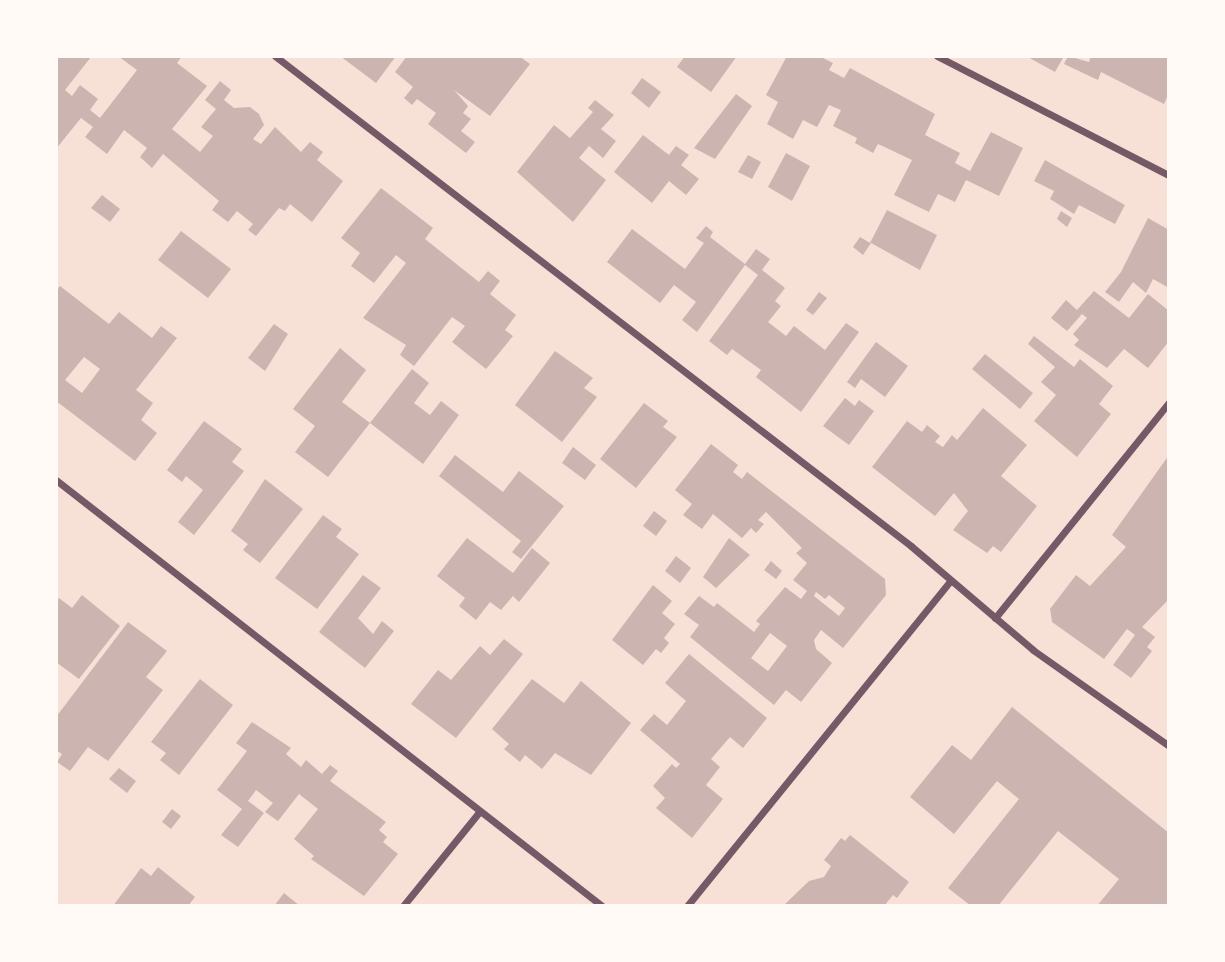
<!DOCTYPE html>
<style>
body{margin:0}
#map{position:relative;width:1225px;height:962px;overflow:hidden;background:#f7e1d7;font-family:"Alegreya Sans",sans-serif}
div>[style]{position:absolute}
.building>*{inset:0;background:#ccb4b1}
.minor>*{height:7px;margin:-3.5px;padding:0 3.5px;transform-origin:3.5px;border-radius:3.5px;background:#755966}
span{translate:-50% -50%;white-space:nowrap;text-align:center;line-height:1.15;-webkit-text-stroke:5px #fffaf5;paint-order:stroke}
.frame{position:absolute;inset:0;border:58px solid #fffaf5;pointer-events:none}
</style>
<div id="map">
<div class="building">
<i style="clip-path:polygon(56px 56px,91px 57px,65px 90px,72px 96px,80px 85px,98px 99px,90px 110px,100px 118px,137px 70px,118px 56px,182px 56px,177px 63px,207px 86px,172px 129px,200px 152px,213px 136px,201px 127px,216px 109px,205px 100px,220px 81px,231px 90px,224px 100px,234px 108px,250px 107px,259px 114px,264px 125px,253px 139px,261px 144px,275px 127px,301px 152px,310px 142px,323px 152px,317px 160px,343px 181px,312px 222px,290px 204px,285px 211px,279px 208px,256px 236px,248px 230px,253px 224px,237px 211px,228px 222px,212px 210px,219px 201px,163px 154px,152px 168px,140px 157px,147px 148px,124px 130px,107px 154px,85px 137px,93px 127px,81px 118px,56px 149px)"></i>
<i style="clip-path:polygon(340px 56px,396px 56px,376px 83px)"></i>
<i style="clip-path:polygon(407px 56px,519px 56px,530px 64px,490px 116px,454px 90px,468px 106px,463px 113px,471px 119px,461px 131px,475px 142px,466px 153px,428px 124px,436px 113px,417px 99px,412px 105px,404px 98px,413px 87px,395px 72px)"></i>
<i style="clip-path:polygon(685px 56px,737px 56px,711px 92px,677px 67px)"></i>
<i style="clip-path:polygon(787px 56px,819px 56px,833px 63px,829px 70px,844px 78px,850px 68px,935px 114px,925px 135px,960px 153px,955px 163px,970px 171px,991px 132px,1023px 148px,999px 196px,966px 180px,955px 202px,938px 194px,929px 212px,894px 195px,912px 160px,878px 144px,873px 153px,855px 143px,857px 138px,833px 126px,841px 110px,829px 105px,817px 127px,803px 120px,793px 139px,767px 124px,778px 102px,766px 95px)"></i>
<i style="clip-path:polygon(1026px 56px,1064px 56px,1055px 72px)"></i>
<i style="clip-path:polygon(1068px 56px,1089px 62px,1091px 56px,1164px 56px,1169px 59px,1169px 93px,1164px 104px,1101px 72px,1098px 80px,1064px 64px)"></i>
<i style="clip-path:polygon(642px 78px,661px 92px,649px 108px,631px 93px)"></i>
<i style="clip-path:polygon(736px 94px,752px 106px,715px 159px,694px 148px)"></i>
<i style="clip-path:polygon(595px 100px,614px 115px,601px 129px,616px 141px,603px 158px,589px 146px,579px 158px,606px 180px,573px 222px,517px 172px,554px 125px,570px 138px,593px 112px,588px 108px)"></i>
<i style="clip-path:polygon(643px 135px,669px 155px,676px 146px,689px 155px,681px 165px,699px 179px,686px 195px,669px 181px,652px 203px,614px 172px)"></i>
<i style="clip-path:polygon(786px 153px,810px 166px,792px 201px,768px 187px)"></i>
<i style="clip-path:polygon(748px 155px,761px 162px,752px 179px,738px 172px)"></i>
<i style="clip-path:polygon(1045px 160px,1125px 205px,1115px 224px,1079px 205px,1074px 214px,1050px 199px,1054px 191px,1034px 181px)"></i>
<i style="clip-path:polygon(381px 188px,433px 228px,425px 239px,479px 282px,488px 271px,500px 281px,490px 294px,516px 315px,505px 330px,513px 336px,486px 369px,452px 342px,465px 326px,452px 317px,414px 366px,400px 355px,406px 345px,363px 318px,406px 263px,396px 255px,374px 283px,351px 266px,360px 253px,341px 238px)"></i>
<i style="clip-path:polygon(102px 195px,120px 209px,110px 222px,91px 208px)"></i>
<i style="clip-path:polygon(887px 210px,937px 235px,920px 270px,871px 243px,863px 255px,853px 247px,860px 237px,870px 243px)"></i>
<i style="clip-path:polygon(1061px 211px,1072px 218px,1067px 227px,1057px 219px)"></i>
<i style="clip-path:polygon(1148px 218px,1169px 230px,1169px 288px,1153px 279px,1146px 293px,1133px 282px,1119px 302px,1105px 292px,1121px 272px)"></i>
<i style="clip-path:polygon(706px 226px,713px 232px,710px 237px,745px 264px,756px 249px,770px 259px,762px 270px,785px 288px,775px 301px,781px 306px,768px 322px,786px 336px,794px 326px,825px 350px,846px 323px,859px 332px,801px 412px,756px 377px,761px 370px,732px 349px,727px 355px,709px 341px,758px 275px,745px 265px,697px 332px,682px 320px,696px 302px,674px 285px,660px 303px,607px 262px,632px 229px,685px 269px,704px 243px,696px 238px)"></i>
<i style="clip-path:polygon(181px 231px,231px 269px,208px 298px,158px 260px)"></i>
<i style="clip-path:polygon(evenodd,60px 286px,109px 324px,119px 312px,152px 338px,161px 326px,177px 338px,136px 390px,153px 403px,141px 420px,157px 433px,135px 461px,56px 401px,56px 291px,60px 286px,84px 357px,100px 369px,82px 393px,65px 380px,84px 357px)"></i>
<i style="clip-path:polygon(1094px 291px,1129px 318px,1148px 294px,1169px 311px,1169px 341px,1148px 368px,1124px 349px,1107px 368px,1074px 345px,1079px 340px,1073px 334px,1087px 318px,1082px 314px,1067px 331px,1051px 318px,1066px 300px,1077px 310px)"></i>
<i style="clip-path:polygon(819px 292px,827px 298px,813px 315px,806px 310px)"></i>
<i style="clip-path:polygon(274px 324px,288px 334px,265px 371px,248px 358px)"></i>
<i style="clip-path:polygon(1034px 336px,1074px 367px,1080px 359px,1113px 386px,1099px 404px,1111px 414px,1077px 457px,1034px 421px,1056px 395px,1041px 382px,1055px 367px,1028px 344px)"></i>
<i style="clip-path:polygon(876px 342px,908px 366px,885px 397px,861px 379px,855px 388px,847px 382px)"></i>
<i style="clip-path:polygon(340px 348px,366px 370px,342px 402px,370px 423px,328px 477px,295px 452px,315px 426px,293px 409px)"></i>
<i style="clip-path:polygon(555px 351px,593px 378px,584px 388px,597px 397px,562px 442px,515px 405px)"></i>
<i style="clip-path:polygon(985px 354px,1033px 393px,1020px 409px,972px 369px)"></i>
<i style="clip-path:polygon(412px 369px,429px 383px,414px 403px,430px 415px,441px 401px,459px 415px,423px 464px,370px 423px)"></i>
<i style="clip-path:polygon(845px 398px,855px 406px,859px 400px,874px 411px,849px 445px,823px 426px)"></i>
<i style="clip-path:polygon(644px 403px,668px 421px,663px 427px,677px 437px,636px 488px,600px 459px)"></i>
<i style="clip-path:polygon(983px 408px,1027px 445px,1001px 476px,1037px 506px,1001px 552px,993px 546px,987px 553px,953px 530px,968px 511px,954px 493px,935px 516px,872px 467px,907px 421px,922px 432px,927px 425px,940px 436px,935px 442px,943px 447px,952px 435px,957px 440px)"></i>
<i style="clip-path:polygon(204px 421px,242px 449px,232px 462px,244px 471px,194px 535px,178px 522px,203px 490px,186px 476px,182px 482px,167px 470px)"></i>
<i style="clip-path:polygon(evenodd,711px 444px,738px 465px,733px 472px,742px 479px,747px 472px,885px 579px,886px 595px,843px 648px,821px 630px,814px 640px,816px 649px,832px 663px,801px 702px,786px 690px,774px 705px,690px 637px,699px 625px,684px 614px,699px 596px,714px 607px,717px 603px,754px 632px,760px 624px,756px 621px,785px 587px,801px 599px,807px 591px,793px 580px,807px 563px,796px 553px,802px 548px,766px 512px,758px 520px,764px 524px,756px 533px,751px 528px,742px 538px,713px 514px,702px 529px,683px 515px,692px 504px,675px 490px,711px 444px,816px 592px,825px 599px,829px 595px,845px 608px,839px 616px,814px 596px,816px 592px,711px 444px,770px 633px,787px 646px,768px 671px,751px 658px,770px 633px)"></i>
<i style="clip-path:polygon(573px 447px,596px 465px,585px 480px,562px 463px)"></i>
<i style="clip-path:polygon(455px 455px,503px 492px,519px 471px,564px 506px,521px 559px,512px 552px,521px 541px,439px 476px)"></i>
<i style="clip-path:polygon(1169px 455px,1169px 599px,1142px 627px,1155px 637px,1147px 647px,1152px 651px,1131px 678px,1113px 665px,1135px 635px,1127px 629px,1104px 659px,1052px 622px,1050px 609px,1076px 575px,1090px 586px,1126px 547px,1112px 535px)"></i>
<i style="clip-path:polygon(265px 479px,303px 509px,260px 563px,243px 550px,248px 544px,231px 531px)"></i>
<i style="clip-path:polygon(654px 511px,667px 521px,656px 536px,643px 526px)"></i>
<i style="clip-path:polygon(323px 515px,342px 529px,336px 537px,359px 554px,317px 609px,275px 578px)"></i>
<i style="clip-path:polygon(467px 538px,513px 573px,532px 548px,550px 563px,519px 602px,513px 596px,501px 610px,490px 602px,476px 620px,459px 606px,465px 598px,437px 576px)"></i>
<i style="clip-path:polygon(729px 538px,750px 555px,716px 588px,703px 577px)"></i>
<i style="clip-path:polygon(676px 556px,691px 568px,680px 583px,665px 571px)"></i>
<i style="clip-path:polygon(771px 561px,782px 571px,776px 579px,764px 570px)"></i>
<i style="clip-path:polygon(363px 575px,381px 588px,358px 618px,373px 634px,382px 621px,394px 631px,365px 668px,319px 632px)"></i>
<i style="clip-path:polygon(653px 585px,672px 601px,662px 613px,675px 624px,664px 638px,669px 643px,661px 653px,656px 649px,643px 665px,612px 640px)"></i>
<i style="clip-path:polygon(82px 595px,120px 626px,79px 679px,56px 662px,56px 602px,59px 598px,72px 608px)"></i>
<i style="clip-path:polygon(128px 622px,167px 651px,146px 677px,163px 690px,108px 761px,88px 747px,70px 771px,57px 762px,62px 754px,56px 750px,56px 717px)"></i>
<i style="clip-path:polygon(504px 639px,523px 654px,456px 738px,411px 704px,438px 670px,451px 680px,480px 646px,490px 655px)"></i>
<i style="clip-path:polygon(689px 654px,767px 718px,743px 748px,730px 737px,711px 759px,720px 767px,706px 785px,723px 799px,692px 838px,656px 808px,665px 798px,653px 786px,672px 764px,676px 768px,680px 764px,640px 730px,654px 714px,667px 725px,686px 701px,665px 683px)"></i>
<i style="clip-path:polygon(200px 679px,233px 705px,179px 775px,160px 760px,166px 753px,151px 742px)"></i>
<i style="clip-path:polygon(532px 679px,564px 703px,581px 681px,631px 723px,591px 775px,555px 753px,542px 769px,525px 755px,520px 762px,504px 749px,509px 744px,492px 729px)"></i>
<i style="clip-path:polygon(1012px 707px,1169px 833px,1169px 906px,1097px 906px,1119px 879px,1058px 831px,998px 906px,971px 906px,948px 888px,1019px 799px,997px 781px,954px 834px,910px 797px,952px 745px,971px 760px)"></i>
<i style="clip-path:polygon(252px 722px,291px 748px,286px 754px,301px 767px,306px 760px,322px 774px,330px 765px,338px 771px,330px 781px,386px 822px,379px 830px,387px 837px,383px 842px,398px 854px,364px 896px,311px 859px,314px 856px,294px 839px,318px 809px,299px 794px,278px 821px,265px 812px,273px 803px,256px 790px,248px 801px,264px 813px,238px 847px,221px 835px,242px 809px,217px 790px,247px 751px,236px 743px)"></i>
<i style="clip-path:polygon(119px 768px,136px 781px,127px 793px,109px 779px)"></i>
<i style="clip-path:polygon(172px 809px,181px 816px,171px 829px,162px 822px)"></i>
<i style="clip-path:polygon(850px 835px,909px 882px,897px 898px,893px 895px,884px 906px,783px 906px,809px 881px,824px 877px,831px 866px,824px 860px,841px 838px,845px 841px)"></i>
<i style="clip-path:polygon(158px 867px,195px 897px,188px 906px,113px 906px,141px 868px,151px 876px)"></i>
<i style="clip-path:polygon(284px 893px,300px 906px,274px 906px)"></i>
</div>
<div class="minor">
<i style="left:275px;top:56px;width:803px;rotate:37.61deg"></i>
<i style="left:911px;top:546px;width:160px;rotate:40.4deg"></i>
<i style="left:1033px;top:650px;width:166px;rotate:35.2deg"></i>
<i style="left:937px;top:56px;width:261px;rotate:27.2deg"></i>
<i style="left:56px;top:480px;width:693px;rotate:37.96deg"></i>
<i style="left:995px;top:618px;width:277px;rotate:-51.1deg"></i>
<i style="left:403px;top:906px;width:122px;rotate:-51deg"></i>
<i style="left:687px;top:906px;width:419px;rotate:-51deg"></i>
</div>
<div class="frame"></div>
</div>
